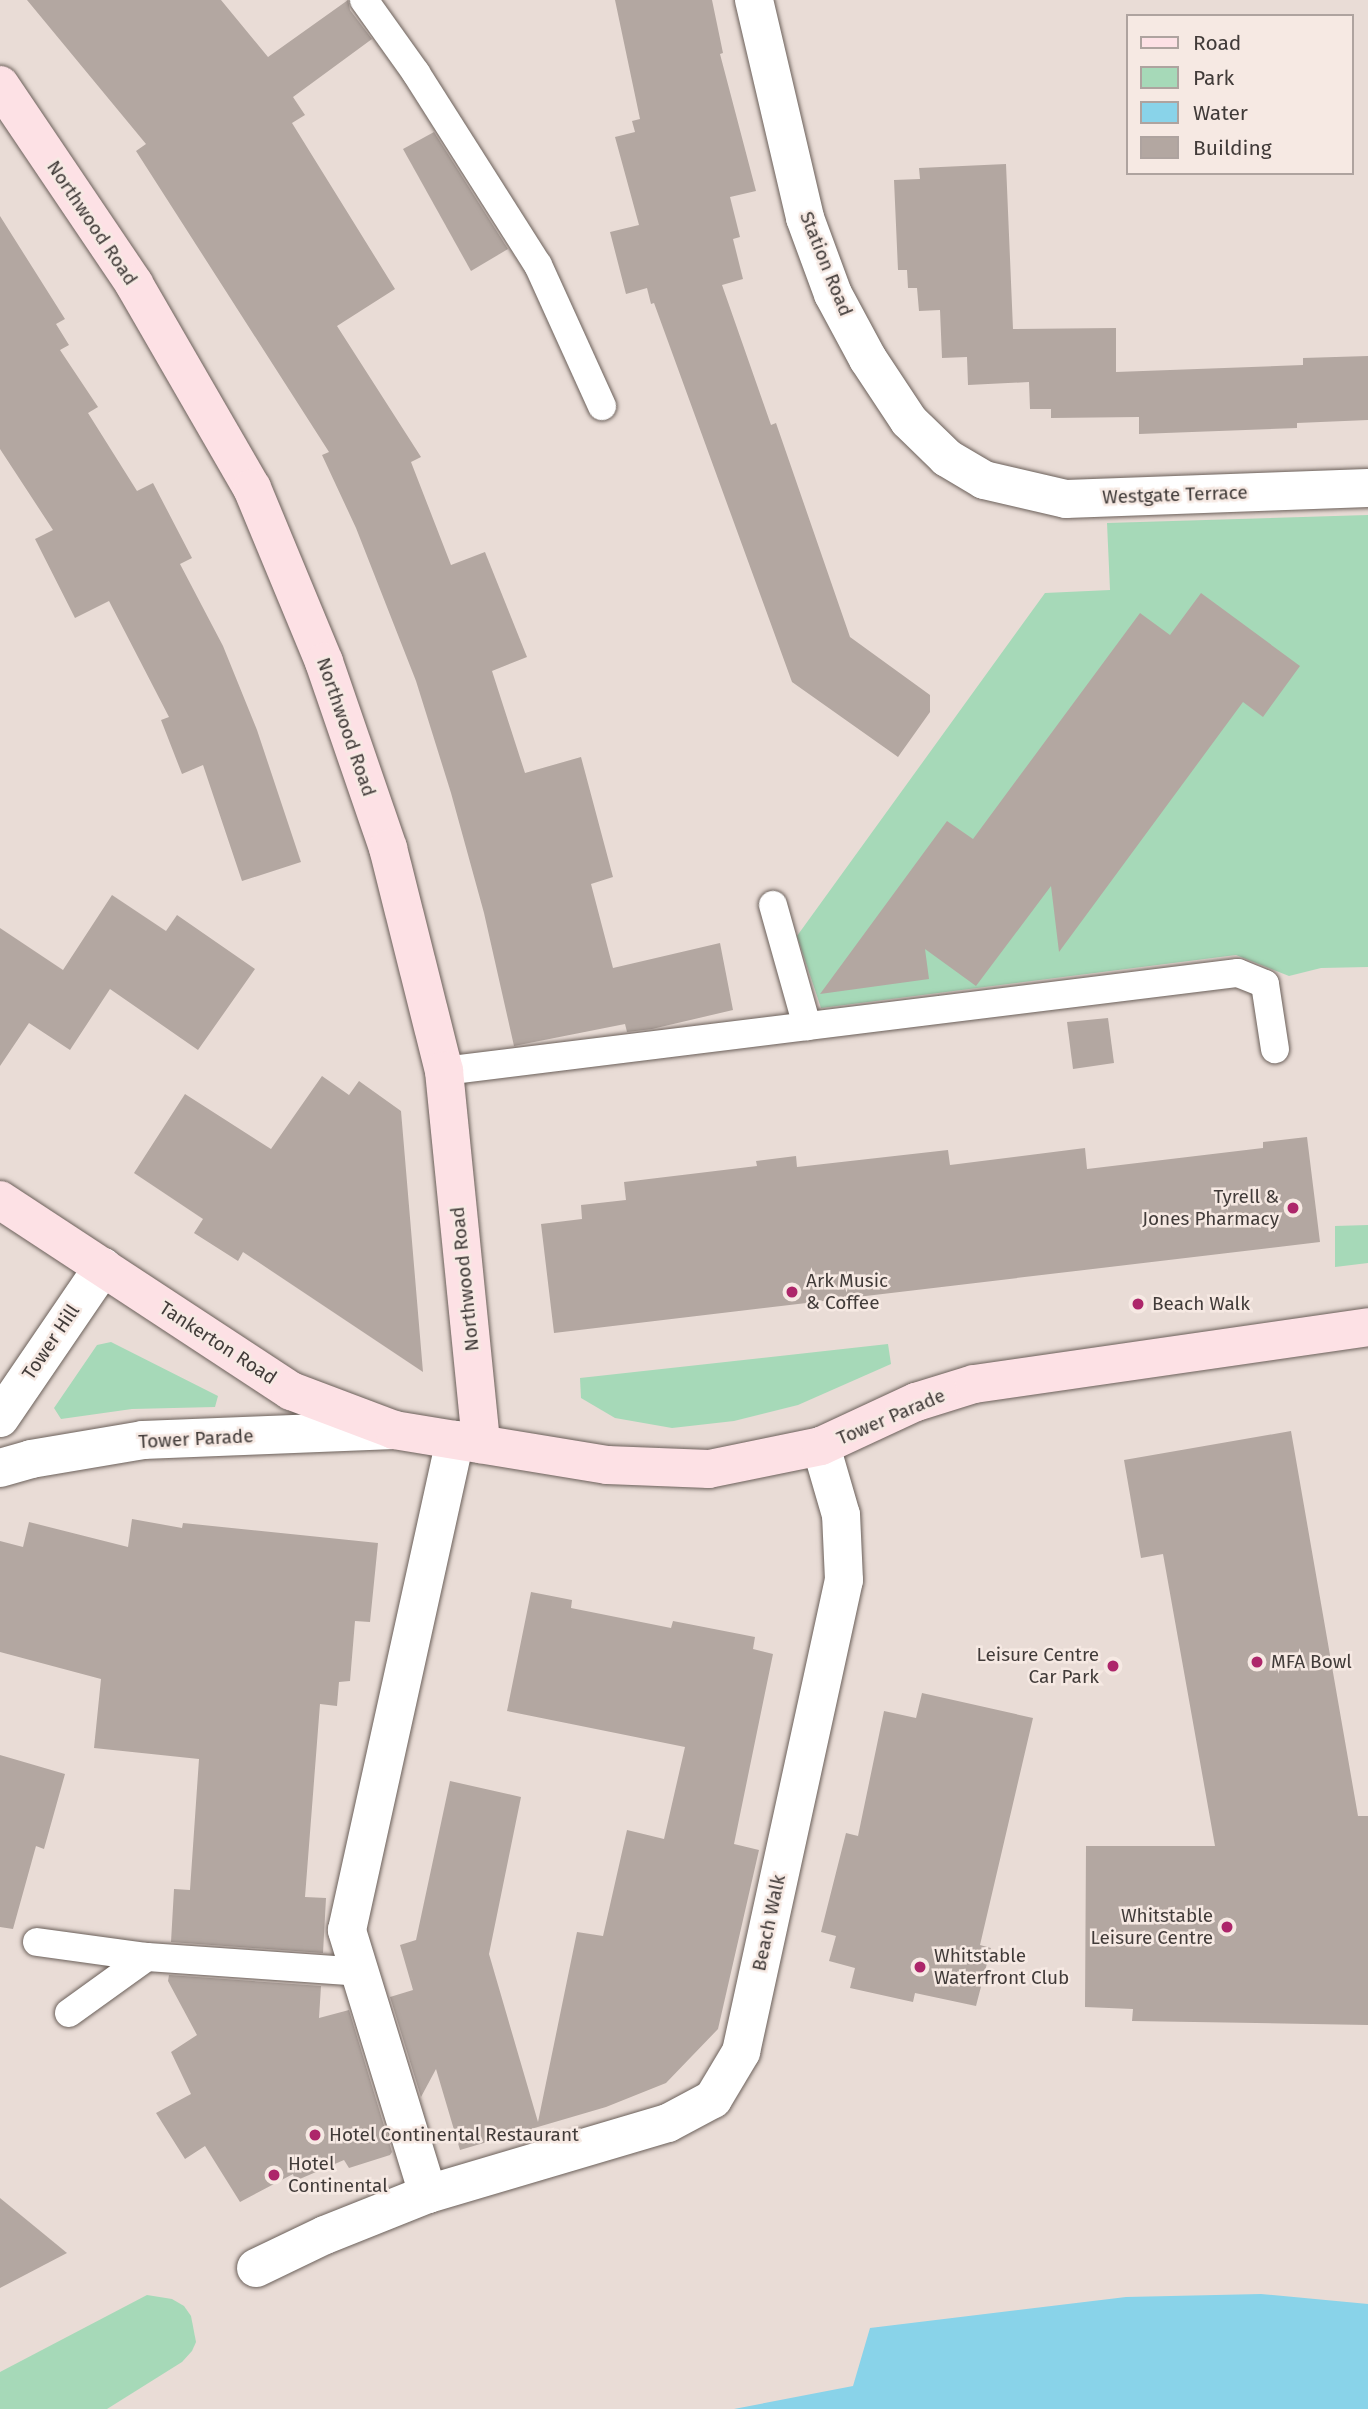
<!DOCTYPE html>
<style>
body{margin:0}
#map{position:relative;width:1368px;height:2409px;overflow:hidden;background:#e9dcd6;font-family:"Fira Sans",sans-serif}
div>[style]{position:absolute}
.green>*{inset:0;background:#a6d9b8}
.water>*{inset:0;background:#89d3e9}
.building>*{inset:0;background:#b3a7a1}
.roads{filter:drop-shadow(0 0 2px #6b605a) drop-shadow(0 0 2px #6b605a)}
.lane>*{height:28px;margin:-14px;padding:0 14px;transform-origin:14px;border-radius:14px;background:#fff}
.street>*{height:38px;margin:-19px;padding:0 19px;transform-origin:19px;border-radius:19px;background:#fff}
.secondary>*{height:38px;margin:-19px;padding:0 19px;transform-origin:19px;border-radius:19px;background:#fde1e5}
.dots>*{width:19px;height:19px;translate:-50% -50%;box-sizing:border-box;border:4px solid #f6e9e3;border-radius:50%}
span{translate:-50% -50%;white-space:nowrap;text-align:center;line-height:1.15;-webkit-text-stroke:5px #f6e9e3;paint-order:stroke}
.street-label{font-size:19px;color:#413b39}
.poi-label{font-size:19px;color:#413b39}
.right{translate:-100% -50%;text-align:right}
.left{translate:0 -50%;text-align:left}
.legend{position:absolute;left:1126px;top:14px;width:228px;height:161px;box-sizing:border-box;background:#f6e9e3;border:2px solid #aea39f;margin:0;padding:9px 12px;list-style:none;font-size:21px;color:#413b39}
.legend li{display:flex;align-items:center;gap:14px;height:35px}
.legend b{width:35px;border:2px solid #aea39f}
</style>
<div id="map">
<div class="green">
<i style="clip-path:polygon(1368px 515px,1368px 967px,1321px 968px,1289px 976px,1236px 955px,821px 1008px,797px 936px,1045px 593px,1110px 590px,1107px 523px)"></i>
<i style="clip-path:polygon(1368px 1225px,1368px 1263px,1335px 1267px,1335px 1226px)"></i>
<i style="clip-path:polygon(111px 1342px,218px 1396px,215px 1407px,132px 1409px,61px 1419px,54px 1408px,97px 1345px)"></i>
<i style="clip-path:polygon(888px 1344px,891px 1364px,798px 1405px,734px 1421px,672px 1428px,615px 1418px,581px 1398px,580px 1378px)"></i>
<i style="clip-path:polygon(147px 2295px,172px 2299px,184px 2306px,191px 2316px,196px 2342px,192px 2351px,182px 2362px,107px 2409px,0 2409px,0 2372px)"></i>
</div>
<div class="water">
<i style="clip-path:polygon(1261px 2294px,1368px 2304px,1368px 2409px,734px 2409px,853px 2386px,870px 2328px,1126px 2297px)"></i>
</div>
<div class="building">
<i style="clip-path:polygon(27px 0,221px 0,268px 57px,348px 0,350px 10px,372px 39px,293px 97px,305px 115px,292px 123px,395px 289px,337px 326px,421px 457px,411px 462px,451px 565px,485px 552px,527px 657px,492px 671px,525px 773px,581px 757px,613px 877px,591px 884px,613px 968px,720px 943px,733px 1010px,652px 1029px,627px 1032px,625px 1024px,514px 1046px,484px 913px,451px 793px,416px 681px,356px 528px,322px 455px,329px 452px,136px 151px,146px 144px)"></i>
<i style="clip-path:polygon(615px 0,712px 0,723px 53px,720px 54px,756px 191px,730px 197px,740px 237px,733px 239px,743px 279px,722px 285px,771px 425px,776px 423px,850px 637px,930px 695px,930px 712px,898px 757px,792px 682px,654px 303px,651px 304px,647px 288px,626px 294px,610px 232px,639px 225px,615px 137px,635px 132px,632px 121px,640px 119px)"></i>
<i style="clip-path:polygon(434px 132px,508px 249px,471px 271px,403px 149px)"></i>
<i style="clip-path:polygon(1006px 164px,1013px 329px,1116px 328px,1116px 372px,1303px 365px,1303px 358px,1368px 356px,1368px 420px,1297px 423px,1297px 428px,1139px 434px,1139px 417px,1051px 418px,1051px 409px,1030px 409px,1029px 382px,968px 385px,967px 357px,942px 358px,940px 310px,919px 311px,917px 288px,908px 288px,907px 270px,898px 270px,894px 180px,920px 179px,919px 168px)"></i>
<i style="clip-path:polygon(0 216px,65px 319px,56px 324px,69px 345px,60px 350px,98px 407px,88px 413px,137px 491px,153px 483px,192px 558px,180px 564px,223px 646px,257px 730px,301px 862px,242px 881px,203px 765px,182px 774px,161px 720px,169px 717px,109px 601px,75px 618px,35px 539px,53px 530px,0 449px)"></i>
<i style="clip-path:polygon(1201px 593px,1300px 666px,1263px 717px,1243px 702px,1059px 952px,1051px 886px,976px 986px,925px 949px,929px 979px,820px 994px,947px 821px,973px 839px,1140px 613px,1170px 635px)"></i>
<i style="clip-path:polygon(112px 895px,166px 931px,177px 915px,255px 969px,198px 1050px,110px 989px,70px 1050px,29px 1023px,0 1066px,0 928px,63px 970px)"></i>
<i style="clip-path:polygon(1108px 1018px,1114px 1063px,1073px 1069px,1067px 1022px)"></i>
<i style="clip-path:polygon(322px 1076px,349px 1095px,359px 1081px,401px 1111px,423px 1372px,243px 1252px,238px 1261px,194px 1233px,203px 1219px,134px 1173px,185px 1094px,271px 1149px)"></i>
<i style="clip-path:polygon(1307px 1137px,1320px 1242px,554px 1333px,541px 1224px,582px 1219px,581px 1205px,626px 1200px,624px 1182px,757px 1166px,756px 1161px,796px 1156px,797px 1167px,948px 1150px,950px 1165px,1085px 1148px,1087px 1169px,1263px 1148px,1263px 1142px)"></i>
<i style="clip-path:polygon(1291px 1431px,1358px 1816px,1368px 1816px,1368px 2025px,1132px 2021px,1133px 2009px,1085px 2007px,1086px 1846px,1215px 1846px,1163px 1554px,1141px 1558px,1124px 1460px)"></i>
<i style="clip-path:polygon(132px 1519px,182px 1528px,183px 1523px,378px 1543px,370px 1622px,355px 1621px,350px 1681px,339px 1682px,337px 1706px,320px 1704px,305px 1897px,326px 1898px,323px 1953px,171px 1942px,174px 1889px,190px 1890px,199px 1759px,94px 1748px,101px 1679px,0 1652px,0 1541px,23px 1547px,29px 1522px,128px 1547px)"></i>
<i style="clip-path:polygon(531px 1592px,572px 1600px,571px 1608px,671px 1628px,673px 1621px,755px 1637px,753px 1649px,773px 1654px,734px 1844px,759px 1850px,718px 2029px,666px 2083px,606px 2107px,460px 2150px,436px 2069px,421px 2097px,390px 1997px,413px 1990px,400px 1945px,416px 1940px,450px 1781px,521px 1797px,489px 1954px,538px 2122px,577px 1932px,603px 1936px,627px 1830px,664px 1839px,685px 1747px,507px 1711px)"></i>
<i style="clip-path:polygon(922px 1693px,1033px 1718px,980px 1945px,991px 1948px,976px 2006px,915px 1993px,913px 2002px,850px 1988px,855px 1968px,829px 1961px,836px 1936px,821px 1932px,846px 1833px,858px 1836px,884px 1711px,916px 1718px)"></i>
<i style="clip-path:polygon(0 1755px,65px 1774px,44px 1849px,36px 1846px,13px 1929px,0 1927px)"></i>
<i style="clip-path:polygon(169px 1975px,321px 1986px,319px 2018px,349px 2010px,392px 2152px,390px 2155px,349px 2168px,344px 2160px,295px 2181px,293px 2174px,240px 2202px,205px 2146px,185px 2159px,156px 2113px,191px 2094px,171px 2052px,197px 2035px,168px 1981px)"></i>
<i style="clip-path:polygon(0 2198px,67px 2253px,0 2288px)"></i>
</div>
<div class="roads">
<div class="lane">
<i style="left:364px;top:0;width:90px;rotate:54.5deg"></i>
<i style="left:416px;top:73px;width:227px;rotate:57.6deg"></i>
<i style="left:538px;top:265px;width:155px;rotate:65.6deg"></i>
<i style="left:773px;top:905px;width:126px;rotate:74.3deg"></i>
<i style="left:444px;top:1071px;width:800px;rotate:-7.04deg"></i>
<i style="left:1238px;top:973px;width:29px;rotate:22deg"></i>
<i style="left:1265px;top:984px;width:66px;rotate:81.3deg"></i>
<i style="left:37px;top:1942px;width:111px;rotate:7.8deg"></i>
<i style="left:69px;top:2013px;width:96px;rotate:-35.7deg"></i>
<i style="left:147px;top:1957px;width:213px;rotate:4deg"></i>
</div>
<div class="street">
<i style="left:754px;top:0;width:224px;rotate:76.8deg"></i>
<i style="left:805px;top:218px;width:81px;rotate:69.8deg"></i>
<i style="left:833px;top:294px;width:74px;rotate:61.7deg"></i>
<i style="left:868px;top:359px;width:74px;rotate:56.5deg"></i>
<i style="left:909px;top:421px;width:53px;rotate:44.2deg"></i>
<i style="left:947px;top:458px;width:43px;rotate:30.7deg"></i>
<i style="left:984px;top:480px;width:84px;rotate:13deg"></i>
<i style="left:1066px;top:499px;width:302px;rotate:-2.1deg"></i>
<i style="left:0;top:1418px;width:183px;rotate:-55.7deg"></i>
<i style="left:0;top:1468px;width:32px;rotate:-16deg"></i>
<i style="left:31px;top:1459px;width:114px;rotate:-9.6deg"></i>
<i style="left:143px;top:1440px;width:251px;rotate:-2.3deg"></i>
<i style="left:428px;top:2194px;width:276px;rotate:-107.1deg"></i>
<i style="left:347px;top:1930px;width:502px;rotate:-77.57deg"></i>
<i style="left:256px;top:2268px;width:76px;rotate:-25.6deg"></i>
<i style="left:325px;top:2235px;width:111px;rotate:-21.7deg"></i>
<i style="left:428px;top:2194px;width:250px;rotate:-16.5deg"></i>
<i style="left:668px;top:2123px;width:51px;rotate:-28.1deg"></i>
<i style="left:713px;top:2099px;width:55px;rotate:-59.2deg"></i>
<i style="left:741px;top:2052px;width:483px;rotate:-77.7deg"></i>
<i style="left:844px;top:1580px;width:65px;rotate:-92.6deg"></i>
<i style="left:841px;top:1515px;width:72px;rotate:-106.2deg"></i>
</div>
<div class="secondary">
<i style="left:0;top:85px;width:240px;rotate:56deg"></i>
<i style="left:134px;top:284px;width:236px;rotate:60deg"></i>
<i style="left:252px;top:488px;width:188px;rotate:67.5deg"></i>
<i style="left:324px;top:662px;width:197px;rotate:71deg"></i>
<i style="left:388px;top:848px;width:230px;rotate:75.9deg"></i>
<i style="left:444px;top:1071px;width:375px;rotate:84.3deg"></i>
<i style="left:0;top:1200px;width:348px;rotate:33.3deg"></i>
<i style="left:291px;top:1391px;width:110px;rotate:20.7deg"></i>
<i style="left:394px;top:1430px;width:216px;rotate:9.3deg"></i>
<i style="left:607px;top:1465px;width:102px;rotate:2.2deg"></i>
<i style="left:709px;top:1469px;width:114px;rotate:-11.6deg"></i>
<i style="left:821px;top:1446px;width:105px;rotate:-24.9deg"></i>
<i style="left:916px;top:1402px;width:61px;rotate:-17.2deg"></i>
<i style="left:974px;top:1384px;width:398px;rotate:-8.2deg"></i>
</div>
</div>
<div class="dots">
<i style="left:1293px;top:1208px;background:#ad266a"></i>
<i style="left:792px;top:1292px;background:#ad266a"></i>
<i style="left:1138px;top:1304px;background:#ad266a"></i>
<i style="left:1257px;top:1662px;background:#ad266a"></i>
<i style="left:1113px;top:1666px;background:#ad266a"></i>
<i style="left:1227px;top:1927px;background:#ad266a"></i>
<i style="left:920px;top:1967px;background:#ad266a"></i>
<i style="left:315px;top:2135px;background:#ad266a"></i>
<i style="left:274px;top:2175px;background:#ad266a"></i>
</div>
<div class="street-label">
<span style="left:92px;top:223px;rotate:56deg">Northwood Road</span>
<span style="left:826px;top:264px;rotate:68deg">Station Road</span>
<span style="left:1175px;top:495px;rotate:-2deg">Westgate Terrace</span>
<span style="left:346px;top:727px;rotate:71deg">Northwood Road</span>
<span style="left:465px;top:1279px;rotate:-96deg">Northwood Road</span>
<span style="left:51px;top:1342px;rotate:-56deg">Tower Hill</span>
<span style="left:218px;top:1343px;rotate:33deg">Tankerton Road</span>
<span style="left:891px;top:1417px;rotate:-23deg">Tower Parade</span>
<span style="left:196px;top:1439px;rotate:-3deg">Tower Parade</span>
<span style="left:769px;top:1923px;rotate:-78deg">Beach Walk</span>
</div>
<div class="poi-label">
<span class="right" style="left:1279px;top:1208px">Tyrell &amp;<br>Jones Pharmacy</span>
<span class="left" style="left:806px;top:1292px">Ark Music<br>&amp; Coffee</span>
<span class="left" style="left:1152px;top:1304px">Beach Walk</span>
<span class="right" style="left:1099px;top:1666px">Leisure Centre<br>Car Park</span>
<span class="left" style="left:1271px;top:1662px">MFA Bowl</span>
<span class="right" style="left:1213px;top:1927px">Whitstable<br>Leisure Centre</span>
<span class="left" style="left:934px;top:1967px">Whitstable<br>Waterfront Club</span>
<span class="left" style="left:329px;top:2135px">Hotel Continental Restaurant</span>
<span class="left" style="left:288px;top:2175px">Hotel<br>Continental</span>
</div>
<ul class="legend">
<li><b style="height:9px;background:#fde1e5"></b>Road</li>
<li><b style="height:19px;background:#a6d9b8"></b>Park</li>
<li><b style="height:19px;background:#89d3e9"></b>Water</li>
<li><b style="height:19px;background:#b3a7a1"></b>Building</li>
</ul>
</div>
